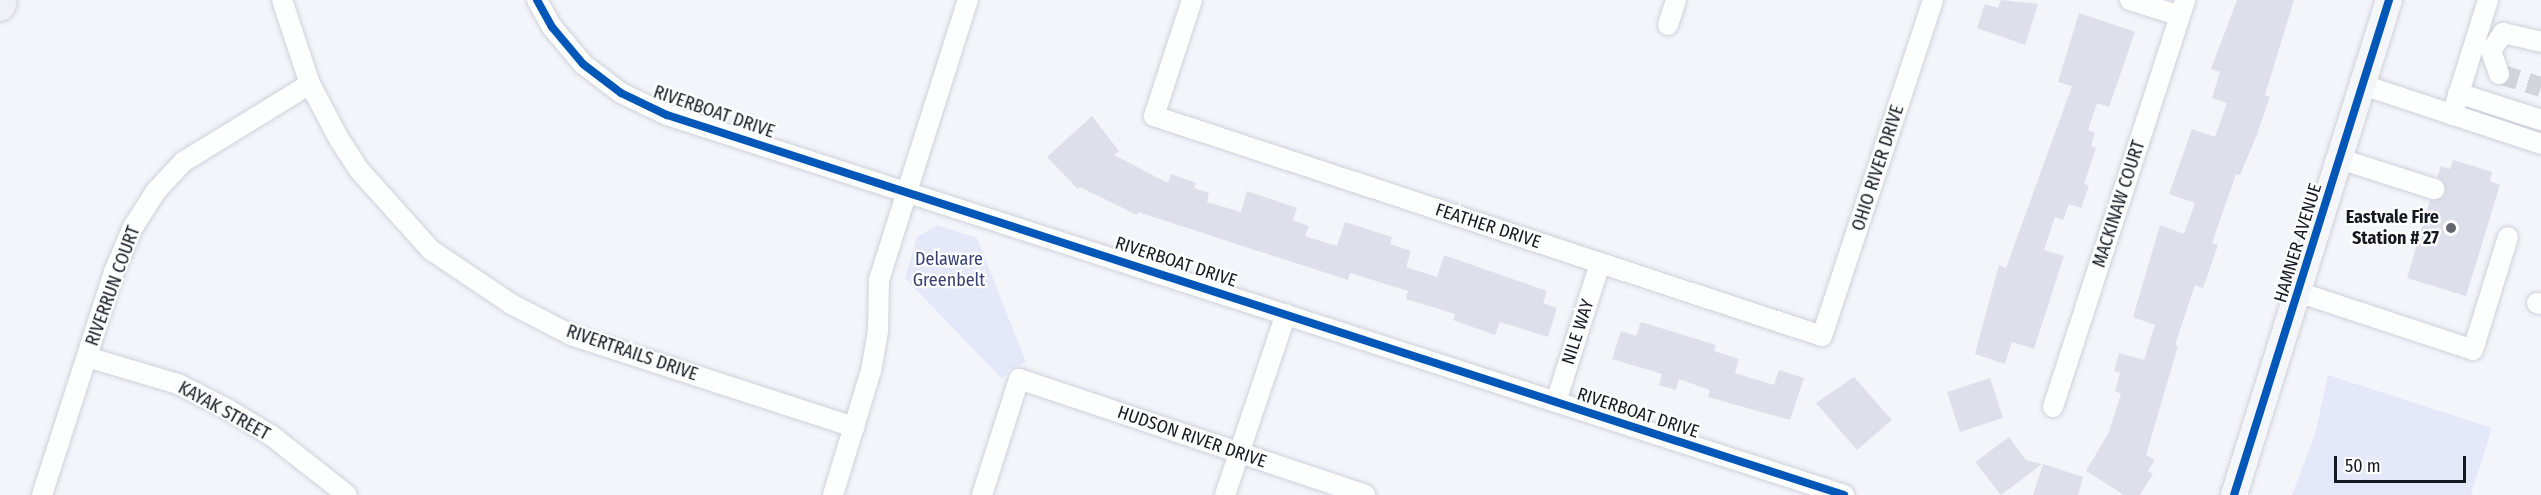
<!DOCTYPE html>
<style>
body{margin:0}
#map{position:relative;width:2541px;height:495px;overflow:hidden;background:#f4f5fb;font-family:"Fira Sans Condensed",sans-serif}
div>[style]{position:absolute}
.green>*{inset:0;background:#e5e8f9}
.building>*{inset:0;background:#dddfea}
.minor-tunnel>*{height:20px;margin-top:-10px;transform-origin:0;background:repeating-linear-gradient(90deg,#d3d4da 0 20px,transparent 0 30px)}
.path>*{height:3px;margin-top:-1.5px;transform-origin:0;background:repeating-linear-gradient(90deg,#e1e1e3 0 6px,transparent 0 9px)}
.roads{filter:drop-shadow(0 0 2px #cfd1d9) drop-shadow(0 0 2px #cfd1d9)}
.minor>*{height:20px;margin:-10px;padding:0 10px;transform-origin:10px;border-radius:10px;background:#fdfefe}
.major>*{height:26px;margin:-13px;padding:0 13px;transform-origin:13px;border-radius:13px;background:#f5f6fa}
.highway>*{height:30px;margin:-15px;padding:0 15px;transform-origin:15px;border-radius:15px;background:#eff1f8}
.cycleway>*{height:8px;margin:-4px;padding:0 4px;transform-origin:4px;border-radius:4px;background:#0057b8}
.dots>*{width:16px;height:16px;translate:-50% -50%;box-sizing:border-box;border:3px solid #fff;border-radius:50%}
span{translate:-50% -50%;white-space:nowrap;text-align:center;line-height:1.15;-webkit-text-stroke:4.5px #fff;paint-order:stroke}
.street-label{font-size:18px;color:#161922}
.poi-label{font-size:18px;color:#161922;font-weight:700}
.right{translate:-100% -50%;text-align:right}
.park-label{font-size:18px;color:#373f71}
.scale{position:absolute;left:2334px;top:456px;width:132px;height:27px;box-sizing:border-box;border:3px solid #161922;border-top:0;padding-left:8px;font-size:18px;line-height:21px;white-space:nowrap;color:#161922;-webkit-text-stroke:4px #fff;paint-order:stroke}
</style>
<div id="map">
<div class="green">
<i style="clip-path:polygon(937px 225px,977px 238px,1026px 362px,1008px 370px,1002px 379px,905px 278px,917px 237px)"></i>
<i style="clip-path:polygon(2328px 375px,2492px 428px,2471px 495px,2292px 495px,2315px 434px)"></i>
</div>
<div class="building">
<i style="clip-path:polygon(2001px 0,2038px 4px,2025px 45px,1977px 28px,1985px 4px,1998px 8px)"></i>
<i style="clip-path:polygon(2237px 0,2294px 0,2265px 95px,2270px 97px,2256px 137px,2240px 175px,2236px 174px,2212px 243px,2218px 245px,2203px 288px,2195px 285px,2175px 345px,2178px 346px,2146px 455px,2155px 460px,2148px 471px,2153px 474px,2140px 495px,2124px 495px,2086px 471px,2109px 432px,2121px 394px,2115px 391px,2120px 373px,2114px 371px,2119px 353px,2144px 360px,2155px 325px,2133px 317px,2160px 225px,2184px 234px,2195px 203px,2169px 194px,2192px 129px,2215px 137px,2227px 103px,2212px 98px,2220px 72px,2211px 69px)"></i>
<i style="clip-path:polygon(2079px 13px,2135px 32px,2109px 107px,2097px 103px,2088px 130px,2095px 133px,2091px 146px,2096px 148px,2084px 184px,2089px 186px,2081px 208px,2069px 204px,2063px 220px,2055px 217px,2044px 250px,2064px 256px,2034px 349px,2012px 342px,2005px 364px,1975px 354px,1979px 339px,1999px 265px,2006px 268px,2072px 86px,2058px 82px)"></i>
<i style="clip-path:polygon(1092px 116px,1119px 151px,1114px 155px,1168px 183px,1171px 174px,1196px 183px,1194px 188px,1209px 193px,1207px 202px,1241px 212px,1247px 191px,1297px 208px,1293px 220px,1309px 226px,1305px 236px,1337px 246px,1345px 222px,1392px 237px,1390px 244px,1411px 251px,1406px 267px,1437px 277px,1444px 255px,1547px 291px,1543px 303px,1557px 308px,1548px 337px,1500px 322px,1495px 335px,1453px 320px,1455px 314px,1406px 299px,1408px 291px,1350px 273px,1348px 280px,1138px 212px,1137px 215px,1080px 187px,1078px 189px,1047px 157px)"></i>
<i style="clip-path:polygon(2453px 160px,2492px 172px,2490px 181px,2500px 185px,2466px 296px,2407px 278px,2430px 200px,2442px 198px,2446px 192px,2443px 181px,2437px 177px,2441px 166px,2450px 169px)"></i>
<i style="clip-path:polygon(1641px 322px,1716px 345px,1714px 351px,1739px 359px,1735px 373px,1774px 385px,1779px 370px,1804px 378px,1790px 420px,1708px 397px,1710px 390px,1679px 379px,1676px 390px,1659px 385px,1662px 374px,1612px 359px,1621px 331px,1636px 336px)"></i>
<i style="clip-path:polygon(1854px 377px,1892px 420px,1857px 450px,1816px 403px)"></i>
<i style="clip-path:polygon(1990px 378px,2003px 418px,1960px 432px,1947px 392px)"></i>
<i style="clip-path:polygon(2009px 437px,2026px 460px,2042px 464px,2001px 495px,1975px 462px)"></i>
<i style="clip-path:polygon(2043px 464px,2083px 477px,2078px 495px,2033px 495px)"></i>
</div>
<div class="minor-tunnel">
<i style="left:2499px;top:74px;width:44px;rotate:17.2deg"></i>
</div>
<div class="path">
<i style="left:913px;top:271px;width:9px;rotate:6deg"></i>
</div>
<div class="roads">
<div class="minor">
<i style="left:282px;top:0;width:89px;rotate:71.6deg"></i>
<i style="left:310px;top:84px;width:62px;rotate:62.2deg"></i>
<i style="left:339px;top:139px;width:38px;rotate:57deg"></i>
<i style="left:360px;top:171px;width:106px;rotate:48.1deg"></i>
<i style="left:431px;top:250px;width:99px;rotate:33.9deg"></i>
<i style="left:513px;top:305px;width:65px;rotate:27.3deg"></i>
<i style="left:571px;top:335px;width:298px;rotate:18deg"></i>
<i style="left:537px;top:0;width:31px;rotate:61deg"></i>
<i style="left:552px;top:27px;width:48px;rotate:50deg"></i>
<i style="left:583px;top:64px;width:48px;rotate:37.3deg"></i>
<i style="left:621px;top:93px;width:51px;rotate:25.6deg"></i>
<i style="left:667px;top:115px;width:1237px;rotate:17.89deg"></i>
<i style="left:1192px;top:0;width:122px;rotate:108.1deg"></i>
<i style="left:1154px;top:116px;width:703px;rotate:18.23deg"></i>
<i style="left:1822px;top:336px;width:354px;rotate:-71.7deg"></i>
<i style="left:2130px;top:0;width:52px;rotate:17.7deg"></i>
<i style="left:1668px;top:25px;width:26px;rotate:-72deg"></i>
<i style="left:2499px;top:74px;width:24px;rotate:-109deg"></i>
<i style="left:2491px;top:51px;width:22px;rotate:-56deg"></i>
<i style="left:2503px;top:33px;width:39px;rotate:13deg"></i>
<i style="left:2363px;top:85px;width:188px;rotate:18.3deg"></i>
<i style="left:2458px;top:93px;width:87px;rotate:18deg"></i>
<i style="left:2452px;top:115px;width:121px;rotate:-72.6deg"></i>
<i style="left:2340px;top:159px;width:99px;rotate:17.7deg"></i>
<i style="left:2298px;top:292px;width:184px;rotate:18.3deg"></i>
<i style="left:2473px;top:350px;width:118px;rotate:-72.8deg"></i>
<i style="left:2537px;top:303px;width:4px;rotate:14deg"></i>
<i style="left:87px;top:357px;width:95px;rotate:16.5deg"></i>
<i style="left:178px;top:384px;width:57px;rotate:27deg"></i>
<i style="left:229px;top:410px;width:50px;rotate:31.2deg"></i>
<i style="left:272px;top:436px;width:95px;rotate:38.2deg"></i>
<i style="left:1556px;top:402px;width:146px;rotate:-72.4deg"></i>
<i style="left:2053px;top:407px;width:428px;rotate:-72deg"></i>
<i style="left:42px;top:495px;width:234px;rotate:-72.1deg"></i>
<i style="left:114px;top:272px;width:49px;rotate:-67.1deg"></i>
<i style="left:133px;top:227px;width:43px;rotate:-57.4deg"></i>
<i style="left:156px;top:191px;width:40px;rotate:-47deg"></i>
<i style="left:183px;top:162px;width:149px;rotate:-31.6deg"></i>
<i style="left:833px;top:495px;width:130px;rotate:-73deg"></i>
<i style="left:871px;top:371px;width:41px;rotate:-80.1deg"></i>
<i style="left:878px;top:331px;width:51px;rotate:-88.9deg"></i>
<i style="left:879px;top:280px;width:294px;rotate:-72.4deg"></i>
<i style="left:982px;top:495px;width:122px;rotate:-72.3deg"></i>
<i style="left:1019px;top:379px;width:365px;rotate:18.5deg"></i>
<i style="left:1225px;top:495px;width:191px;rotate:-71.4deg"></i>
</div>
<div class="major">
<i style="left:2234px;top:495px;width:519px;rotate:-72.61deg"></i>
</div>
<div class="highway">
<i style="left:0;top:6px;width:6px;rotate:-72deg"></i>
</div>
</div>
<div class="cycleway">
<i style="left:537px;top:0;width:31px;rotate:61deg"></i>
<i style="left:552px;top:27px;width:48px;rotate:50deg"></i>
<i style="left:583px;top:64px;width:48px;rotate:37.3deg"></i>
<i style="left:621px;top:93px;width:51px;rotate:25.6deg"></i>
<i style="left:667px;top:115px;width:1237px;rotate:17.89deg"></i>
<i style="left:2234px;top:495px;width:519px;rotate:-72.61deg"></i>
</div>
<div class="dots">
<i style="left:2451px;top:228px;background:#64666e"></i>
</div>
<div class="street-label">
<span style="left:714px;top:112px;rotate:19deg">RIVERBOAT DRIVE</span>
<span style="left:1878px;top:168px;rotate:-72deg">OHIO RIVER DRIVE</span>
<span style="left:2119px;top:204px;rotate:-72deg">MACKINAW COURT</span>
<span style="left:1488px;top:226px;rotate:18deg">FEATHER DRIVE</span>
<span style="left:2298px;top:243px;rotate:-73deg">HAMNER AVENUE</span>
<span style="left:1176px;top:262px;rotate:18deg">RIVERBOAT DRIVE</span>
<span style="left:113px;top:286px;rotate:-70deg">RIVERRUN COURT</span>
<span style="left:1578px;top:332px;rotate:-72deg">NILE WAY</span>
<span style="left:632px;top:353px;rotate:19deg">RIVERTRAILS DRIVE</span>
<span style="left:224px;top:411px;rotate:29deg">KAYAK STREET</span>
<span style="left:1638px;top:413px;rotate:18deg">RIVERBOAT DRIVE</span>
<span style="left:1192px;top:437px;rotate:19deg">HUDSON RIVER DRIVE</span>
</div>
<div class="poi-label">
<span class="right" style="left:2439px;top:228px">Eastvale Fire<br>Station # 27</span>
</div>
<div class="park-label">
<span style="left:949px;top:270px">Delaware<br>Greenbelt</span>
</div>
<div class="scale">50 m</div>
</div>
